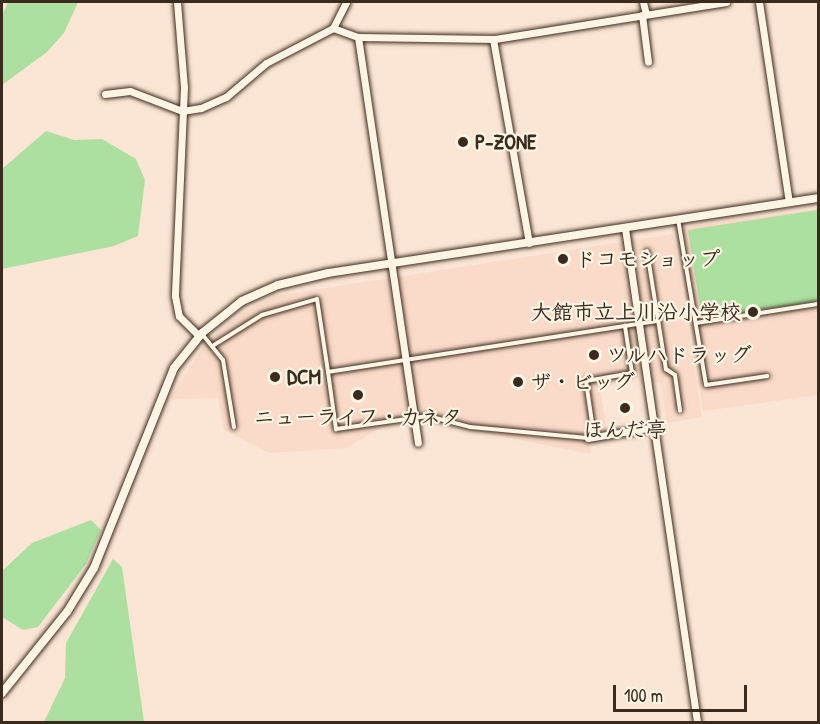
<!DOCTYPE html>
<meta charset="utf-8">
<style>
body{margin:0}
#map{position:relative;width:820px;height:724px;overflow:hidden;background:#fbe5d4;font-family:"Patrick Hand","Klee One",sans-serif}
div>[style]{position:absolute}
.built>*{inset:0;background:#fadac8}
.green>*{inset:0;background:#acdfa0}
.roads{filter:drop-shadow(0 0 2px #3b2a1e) drop-shadow(0 0 2px #3b2a1e)}
.service>*{height:4px;margin:-2px;padding:0 2px;transform-origin:2px;border-radius:2px;background:#fcf5e5}
.minor>*{height:7px;margin:-3.5px;padding:0 3.5px;transform-origin:3.5px;border-radius:3.5px;background:#fcf5e5}
.tertiary>*{height:8px;margin:-4px;padding:0 4px;transform-origin:4px;border-radius:4px;background:#fcf5e5}
.dots>*{width:16px;height:16px;translate:-50% -50%;box-sizing:border-box;border:3px solid #fcf5e5;border-radius:50%}
span{translate:-50% -50%;white-space:nowrap;text-align:center;line-height:1.15;-webkit-text-stroke:4.5px #fcf5e5;paint-order:stroke}
.poi-label{font-size:21px;color:#3b2a1e;font-weight:700}
.left{translate:0 -50%;text-align:left}
.right{translate:-100% -50%;text-align:right}
.frame{position:absolute;inset:0;border:3px solid #3b2a1e;pointer-events:none}
.scale{position:absolute;left:613px;top:685px;width:134px;height:27px;box-sizing:border-box;border:3px solid #3b2a1e;border-top:0;padding-left:8px;font-size:18px;line-height:21px;white-space:nowrap;color:#3b2a1e;-webkit-text-stroke:4px #fcf5e5;paint-order:stroke}
</style>
<div id="map">
<div class="built">
<i style="clip-path:polygon(818px 209px,818px 395px,703px 411px,675px 229px)"></i>
<i style="clip-path:polygon(673px 234px,702px 417px,667px 423px,660px 382px,640px 385px,638px 377px,599px 383px,607px 432px,588px 435px,591px 454px,424px 421px,382px 427px,346px 448px,270px 453px,224px 430px,218px 398px,170px 399px,205px 344px,241px 314px,276px 296px)"></i>
</div>
<div class="green">
<i style="clip-path:polygon(8px 2px,78px 2px,64px 33px,47px 52px,2px 85px,2px 16px)"></i>
<i style="clip-path:polygon(46px 131px,74px 140px,102px 139px,136px 159px,145px 180px,138px 236px,114px 246px,2px 269px,2px 169px)"></i>
<i style="clip-path:polygon(818px 210px,818px 301px,702px 319px,688px 230px)"></i>
<i style="clip-path:polygon(91px 520px,101px 530px,86px 564px,38px 627px,23px 630px,2px 617px,2px 571px,32px 543px)"></i>
<i style="clip-path:polygon(113px 559px,122px 567px,144px 722px,44px 722px,65px 678px,66px 643px)"></i>
</div>
<div class="roads">
<div class="service">
<i style="left:678px;top:219px;width:168px;rotate:80.4deg"></i>
<i style="left:706px;top:385px;width:62px;rotate:-8.4deg"></i>
<i style="left:647px;top:251px;width:120px;rotate:80.9deg"></i>
<i style="left:666px;top:369px;width:11px;rotate:34deg"></i>
<i style="left:675px;top:375px;width:36px;rotate:82deg"></i>
<i style="left:696px;top:323px;width:123px;rotate:-8.9deg"></i>
<i style="left:202px;top:334px;width:33px;rotate:51deg"></i>
<i style="left:223px;top:360px;width:68px;rotate:80.7deg"></i>
<i style="left:214px;top:345px;width:57px;rotate:-32deg"></i>
<i style="left:262px;top:315px;width:57px;rotate:-16.2deg"></i>
<i style="left:317px;top:299px;width:74px;rotate:81.4deg"></i>
<i style="left:328px;top:372px;width:334px;rotate:-8.8deg"></i>
<i style="left:328px;top:372px;width:58px;rotate:82deg"></i>
<i style="left:336px;top:429px;width:93px;rotate:-8deg"></i>
<i style="left:428px;top:416px;width:43px;rotate:14.7deg"></i>
<i style="left:470px;top:427px;width:118px;rotate:5.4deg"></i>
<i style="left:594px;top:436px;width:56px;rotate:-98.3deg"></i>
<i style="left:586px;top:381px;width:47px;rotate:-9.9deg"></i>
<i style="left:632px;top:373px;width:48px;rotate:-98.5deg"></i>
</div>
<div class="minor">
<i style="left:177px;top:2px;width:85px;rotate:85.3deg"></i>
<i style="left:184px;top:87px;width:209px;rotate:92.5deg"></i>
<i style="left:175px;top:296px;width:20px;rotate:79deg"></i>
<i style="left:179px;top:316px;width:28px;rotate:45deg"></i>
<i style="left:643px;top:2px;width:12px;rotate:76deg"></i>
<i style="left:759px;top:2px;width:202px;rotate:81.5deg"></i>
<i style="left:642px;top:15px;width:47px;rotate:82.7deg"></i>
<i style="left:333px;top:28px;width:27px;rotate:20deg"></i>
<i style="left:358px;top:37px;width:137px;rotate:0.8deg"></i>
<i style="left:495px;top:39px;width:234px;rotate:-9.1deg"></i>
<i style="left:358px;top:37px;width:410px;rotate:81.6deg"></i>
<i style="left:493px;top:39px;width:207px;rotate:80deg"></i>
<i style="left:105px;top:94px;width:25px;rotate:-7deg"></i>
<i style="left:130px;top:91px;width:56px;rotate:21deg"></i>
<i style="left:182px;top:111px;width:19px;rotate:-9deg"></i>
<i style="left:201px;top:108px;width:27px;rotate:-24deg"></i>
<i style="left:226px;top:97px;width:52px;rotate:-40.4deg"></i>
<i style="left:266px;top:63px;width:76px;rotate:-27.6deg"></i>
<i style="left:333px;top:28px;width:29px;rotate:-63deg"></i>
<i style="left:625px;top:228px;width:499px;rotate:81.7deg"></i>
<i style="left:588px;top:438px;width:67px;rotate:-9.5deg"></i>
</div>
<div class="tertiary">
<i style="left:2px;top:693px;width:104px;rotate:-51.3deg"></i>
<i style="left:67px;top:612px;width:52px;rotate:-58.5deg"></i>
<i style="left:94px;top:568px;width:215px;rotate:-68.2deg"></i>
<i style="left:174px;top:368px;width:45px;rotate:-51.3deg"></i>
<i style="left:202px;top:333px;width:51px;rotate:-38.7deg"></i>
<i style="left:242px;top:301px;width:39px;rotate:-24deg"></i>
<i style="left:278px;top:285px;width:51px;rotate:-13.5deg"></i>
<i style="left:328px;top:273px;width:496px;rotate:-8.7deg"></i>
</div>
</div>
<div class="dots">
<i style="left:463px;top:142px;background:#3b2a1e"></i>
<i style="left:563px;top:259px;background:#3b2a1e"></i>
<i style="left:753px;top:312px;background:#3b2a1e"></i>
<i style="left:594px;top:355px;background:#3b2a1e"></i>
<i style="left:275px;top:377px;background:#3b2a1e"></i>
<i style="left:518px;top:382px;background:#3b2a1e"></i>
<i style="left:358px;top:395px;background:#3b2a1e"></i>
<i style="left:625px;top:408px;background:#3b2a1e"></i>
</div>
<div class="poi-label">
<span class="left" style="left:475px;top:142px">P-ZONE</span>
<span class="left" style="left:575px;top:259px">ドコモショップ</span>
<span class="right" style="left:741px;top:312px">大館市立上川沿小学校</span>
<span class="left" style="left:606px;top:355px">ツルハドラッグ</span>
<span class="left" style="left:287px;top:377px">DCM</span>
<span class="left" style="left:530px;top:382px">ザ・ビッグ</span>
<span style="left:358px;top:417px">ニューライフ・カネタ</span>
<span style="left:625px;top:430px">ほんだ亭</span>
</div>
<div class="frame"></div>
<div class="scale">100 m</div>
</div>
